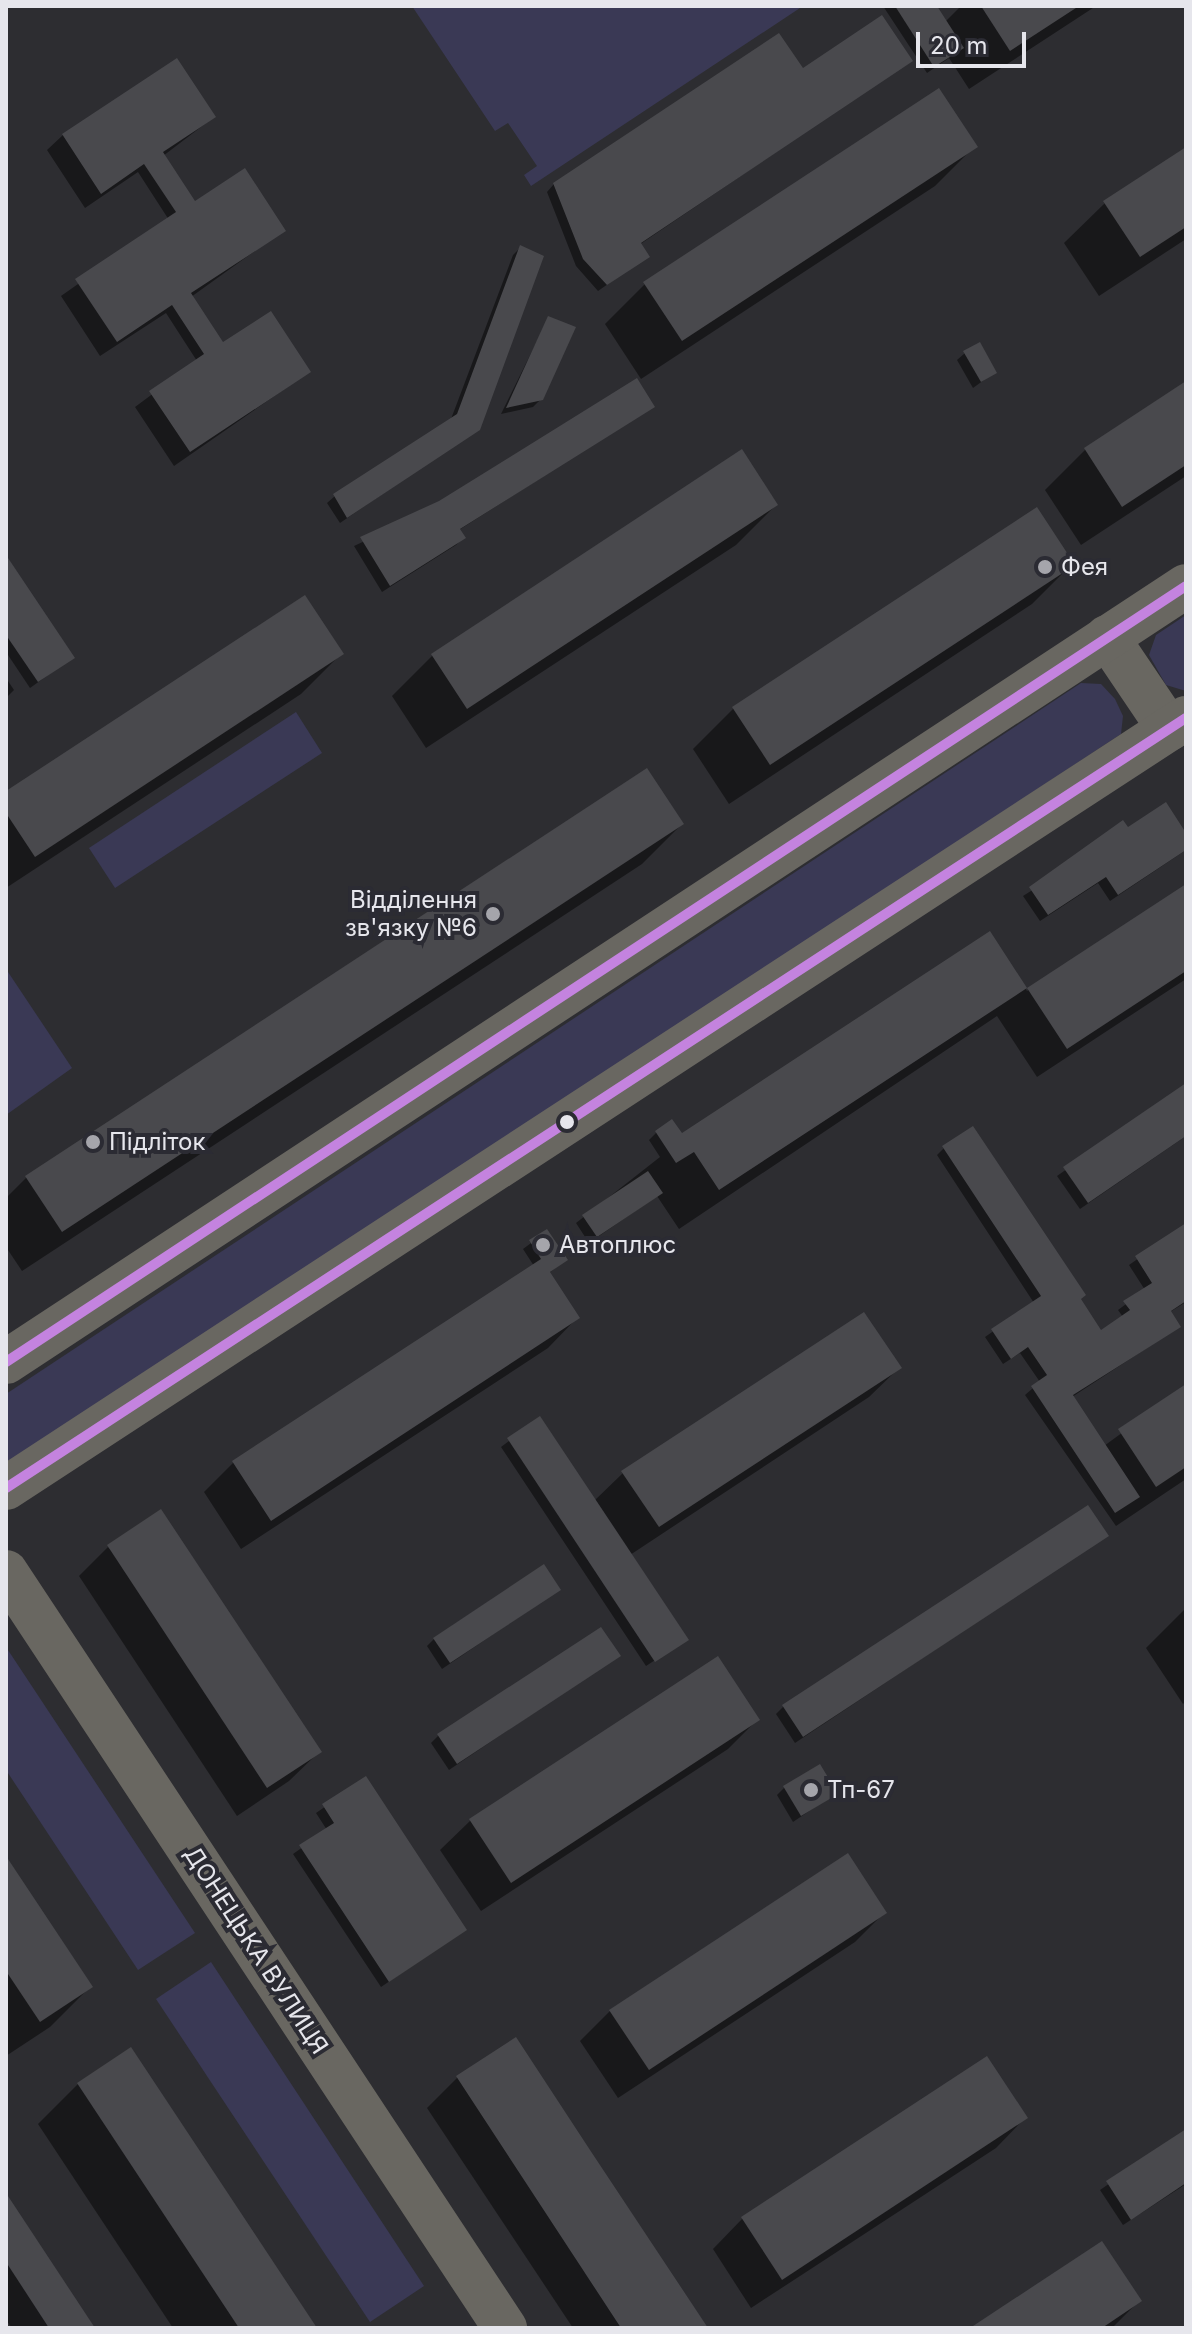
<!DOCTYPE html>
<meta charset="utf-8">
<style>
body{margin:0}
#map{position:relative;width:1192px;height:2334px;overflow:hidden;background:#2d2d31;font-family:Inter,sans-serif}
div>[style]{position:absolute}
.green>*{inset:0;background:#3a3955}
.shadow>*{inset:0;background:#0007}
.building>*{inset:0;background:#49494d}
.major>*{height:44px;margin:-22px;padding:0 22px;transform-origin:22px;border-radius:22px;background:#696761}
.bus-1>*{height:10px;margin:-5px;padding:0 5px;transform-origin:5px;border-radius:5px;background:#c483df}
.dots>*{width:22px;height:22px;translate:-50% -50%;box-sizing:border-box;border:4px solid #2b2b33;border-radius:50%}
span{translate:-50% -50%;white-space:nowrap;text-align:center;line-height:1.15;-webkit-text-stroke:8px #2b2b33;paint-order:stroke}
.poi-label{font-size:24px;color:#e6e6ec}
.left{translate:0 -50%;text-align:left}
.right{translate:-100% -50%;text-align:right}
.street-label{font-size:24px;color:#e6e6ec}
.frame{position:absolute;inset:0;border:8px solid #e6e6ec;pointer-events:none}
.scale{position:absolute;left:916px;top:32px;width:110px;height:36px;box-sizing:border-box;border:4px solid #e6e6ec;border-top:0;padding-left:10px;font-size:24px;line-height:28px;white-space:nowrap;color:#e6e6ec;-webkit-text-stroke:6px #2b2b33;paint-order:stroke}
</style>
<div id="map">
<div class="green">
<i style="clip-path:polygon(412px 6px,803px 6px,531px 186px,524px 175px,537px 166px,508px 123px,495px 131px)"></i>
<i style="clip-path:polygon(1186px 615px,1186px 691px,1166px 685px,1149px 655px,1156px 635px)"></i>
<i style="clip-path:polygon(1081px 683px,1101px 684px,1115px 699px,1123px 716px,1121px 734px,6px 1469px,6px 1394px)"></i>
<i style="clip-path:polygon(296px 712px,322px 753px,115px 888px,89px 848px)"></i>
<i style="clip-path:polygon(6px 969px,72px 1068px,6px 1115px)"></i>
<i style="clip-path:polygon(6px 1647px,195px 1933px,138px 1970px,6px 1770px)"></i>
<i style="clip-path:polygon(211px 1962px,424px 2286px,370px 2322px,156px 1999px)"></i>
</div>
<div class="shadow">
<i style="clip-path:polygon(883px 6px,934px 6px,945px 22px,961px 6px,1096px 6px,969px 89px,949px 58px,927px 73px)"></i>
<i style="clip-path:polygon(910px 61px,639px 245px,648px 256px,598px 291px,576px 266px,547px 192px,554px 184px)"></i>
<i style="clip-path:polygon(214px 117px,163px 156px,194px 204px,284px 230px,191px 297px,221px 342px,309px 372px,174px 466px,135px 407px,197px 361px,166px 313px,100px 356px,61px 296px,169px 220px,138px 172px,85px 208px,47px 150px,63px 135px)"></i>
<i style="clip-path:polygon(975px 146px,935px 186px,641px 379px,605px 324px,645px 284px)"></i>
<i style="clip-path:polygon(1186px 150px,1186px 239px,1099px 296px,1064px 243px,1105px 203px)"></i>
<i style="clip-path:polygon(520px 248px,478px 429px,340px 523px,327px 503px,335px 496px,451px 419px,513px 255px)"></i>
<i style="clip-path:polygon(548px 319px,541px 399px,533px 407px,501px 414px)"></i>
<i style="clip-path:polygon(965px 353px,995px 372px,973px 388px,957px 360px)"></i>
<i style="clip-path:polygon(1186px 384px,1186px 476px,1081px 545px,1045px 490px,1085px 450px)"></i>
<i style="clip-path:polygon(652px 407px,459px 530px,463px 538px,456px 545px,382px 592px,354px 546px)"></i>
<i style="clip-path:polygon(776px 505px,736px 545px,426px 748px,392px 696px,432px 656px)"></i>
<i style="clip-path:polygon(1036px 510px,1072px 564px,1032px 604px,729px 804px,693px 749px,733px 709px)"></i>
<i style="clip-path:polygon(6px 559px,72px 658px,30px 688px,6px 652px)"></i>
<i style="clip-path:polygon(341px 654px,301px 694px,6px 888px,6px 794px)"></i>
<i style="clip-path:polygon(6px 678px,14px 690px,6px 698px)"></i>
<i style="clip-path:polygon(682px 824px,642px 864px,22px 1271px,6px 1247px,6px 1198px,26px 1178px)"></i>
<i style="clip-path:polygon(1127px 830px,1186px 836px,1186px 850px,1110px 901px,1098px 883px,1040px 921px,1023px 896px)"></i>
<i style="clip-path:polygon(1186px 886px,1186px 979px,1037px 1077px,997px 1016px,679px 1229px,657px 1196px,589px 1243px,576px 1223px,660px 1157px,649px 1140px,656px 1133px,672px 1122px,681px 1136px,989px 933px,1027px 991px)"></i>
<i style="clip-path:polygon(1186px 1085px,1186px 1136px,1080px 1209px,1057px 1176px)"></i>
<i style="clip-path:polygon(944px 1148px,1079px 1299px,1100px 1332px,1123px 1317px,1118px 1310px,1145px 1290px,1129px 1265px,1186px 1225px,1186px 1302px,1170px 1312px,1179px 1327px,1072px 1397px,1104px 1446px,1186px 1386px,1186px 1479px,1116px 1526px,1025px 1395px,1040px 1382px,1020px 1353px,1003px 1364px,985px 1337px,1034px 1303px,937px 1155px)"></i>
<i style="clip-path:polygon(546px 1232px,565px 1260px,548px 1274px,577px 1318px,548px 1348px,241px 1549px,204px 1492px,233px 1463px,534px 1266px,523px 1249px)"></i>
<i style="clip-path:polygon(899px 1368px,869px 1397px,630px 1555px,681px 1643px,646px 1666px,501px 1447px,539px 1419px,594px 1501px,623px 1473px)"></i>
<i style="clip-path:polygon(1106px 1536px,795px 1743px,776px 1714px,783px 1707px)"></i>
<i style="clip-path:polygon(108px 1547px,319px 1752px,289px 1781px,237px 1816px,79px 1576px)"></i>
<i style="clip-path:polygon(559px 1590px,442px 1669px,427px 1646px,434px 1639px)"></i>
<i style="clip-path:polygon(1186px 1608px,1186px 1701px,1183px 1704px,1146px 1648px)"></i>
<i style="clip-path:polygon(618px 1656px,449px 1770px,431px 1743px,438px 1736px)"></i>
<i style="clip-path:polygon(717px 1658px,757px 1720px,728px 1749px,481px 1911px,440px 1850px,470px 1821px)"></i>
<i style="clip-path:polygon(365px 1779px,465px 1930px,381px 1987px,293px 1854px,327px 1830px,316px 1813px)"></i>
<i style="clip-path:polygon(785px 1787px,836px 1793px,793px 1822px,777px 1795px)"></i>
<i style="clip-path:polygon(6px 1859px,90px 1987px,50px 2027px,6px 2056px)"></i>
<i style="clip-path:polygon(885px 1912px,855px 1942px,618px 2098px,580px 2041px,610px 2011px)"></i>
<i style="clip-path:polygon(516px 2040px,706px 2328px,573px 2328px,427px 2108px,457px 2078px)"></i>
<i style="clip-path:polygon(78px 2084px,314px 2328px,173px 2328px,38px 2124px)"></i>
<i style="clip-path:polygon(1025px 2118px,996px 2148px,751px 2308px,713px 2249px,742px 2219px)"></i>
<i style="clip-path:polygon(1186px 2131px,1186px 2184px,1123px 2225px,1100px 2190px)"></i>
<i style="clip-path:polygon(6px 2196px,93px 2328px,12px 2328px,6px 2320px)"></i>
<i style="clip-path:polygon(1139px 2301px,1112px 2328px,974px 2328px)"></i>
</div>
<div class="building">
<i style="clip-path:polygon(895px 6px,937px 6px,964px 48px,934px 67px)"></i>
<i style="clip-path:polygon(981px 6px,1079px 6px,1010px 51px)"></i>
<i style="clip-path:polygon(882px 15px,913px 61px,641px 243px,650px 257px,607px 285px,583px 259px,553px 183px,779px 33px,803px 68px)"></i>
<i style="clip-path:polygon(177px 58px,216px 117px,163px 152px,195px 201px,245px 168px,286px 231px,191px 293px,223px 342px,271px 311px,311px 372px,190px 452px,149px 391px,204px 354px,172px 305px,117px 342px,75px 279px,176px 212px,144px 164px,101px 194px,62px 134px)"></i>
<i style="clip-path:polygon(939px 88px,978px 147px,682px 341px,643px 282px)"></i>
<i style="clip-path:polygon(1186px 147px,1186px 227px,1140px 257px,1103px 201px)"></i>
<i style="clip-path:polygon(520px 245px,544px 256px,480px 430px,347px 518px,333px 494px,457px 414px)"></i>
<i style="clip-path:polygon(548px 316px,576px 327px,543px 400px,506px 408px)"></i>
<i style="clip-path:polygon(980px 342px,997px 373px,981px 382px,963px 351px)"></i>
<i style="clip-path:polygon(637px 378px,655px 407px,460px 529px,466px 538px,390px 586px,360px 537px,439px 501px)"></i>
<i style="clip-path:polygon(1186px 381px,1186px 465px,1122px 507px,1084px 448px)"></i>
<i style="clip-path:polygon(742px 449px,778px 505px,467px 709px,431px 654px)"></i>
<i style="clip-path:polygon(1037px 507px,1075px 565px,770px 765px,732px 707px)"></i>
<i style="clip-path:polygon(6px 555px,75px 658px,38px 682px,6px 635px)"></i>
<i style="clip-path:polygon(305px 595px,344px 654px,35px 857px,6px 813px,6px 791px)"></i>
<i style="clip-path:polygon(647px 768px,684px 824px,62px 1232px,25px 1176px)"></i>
<i style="clip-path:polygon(1166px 802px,1186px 833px,1186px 850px,1118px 895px,1106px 877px,1048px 915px,1029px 887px,1123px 820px,1128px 827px)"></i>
<i style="clip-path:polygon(1186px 884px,1186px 971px,1067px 1049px,1027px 988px)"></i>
<i style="clip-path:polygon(990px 931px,1027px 988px,719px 1190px,694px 1152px,676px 1163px,655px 1131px,672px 1119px,682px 1133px)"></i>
<i style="clip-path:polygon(1186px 1083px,1186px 1136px,1088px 1203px,1063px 1167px)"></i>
<i style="clip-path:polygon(973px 1126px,1086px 1295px,1081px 1299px,1101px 1330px,1130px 1310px,1123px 1301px,1152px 1283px,1135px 1256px,1186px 1223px,1186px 1301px,1171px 1311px,1181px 1327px,1073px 1395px,1140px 1497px,1115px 1513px,1031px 1386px,1047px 1375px,1028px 1347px,1011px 1359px,991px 1329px,1041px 1296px,942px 1146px)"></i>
<i style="clip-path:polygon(648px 1171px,663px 1193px,597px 1237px,582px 1215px)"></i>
<i style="clip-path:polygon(547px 1229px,568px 1260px,550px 1272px,580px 1318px,271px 1521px,232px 1461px,541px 1259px,529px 1240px)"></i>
<i style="clip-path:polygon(864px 1312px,902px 1368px,659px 1527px,621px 1471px)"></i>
<i style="clip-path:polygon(1186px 1384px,1186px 1467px,1156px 1487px,1118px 1429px)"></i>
<i style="clip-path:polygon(540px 1416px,689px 1640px,655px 1662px,507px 1438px)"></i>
<i style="clip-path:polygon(1088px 1505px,1109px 1536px,803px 1737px,782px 1705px)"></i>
<i style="clip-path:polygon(161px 1509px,322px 1752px,267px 1788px,107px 1545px)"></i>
<i style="clip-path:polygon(544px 1564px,561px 1590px,450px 1663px,433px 1638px)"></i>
<i style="clip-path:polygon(601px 1627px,621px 1656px,457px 1764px,437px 1734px)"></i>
<i style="clip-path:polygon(718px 1656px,760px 1720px,511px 1883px,469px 1819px)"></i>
<i style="clip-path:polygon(820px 1764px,838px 1794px,801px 1816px,783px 1786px)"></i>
<i style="clip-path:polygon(366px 1776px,467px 1930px,389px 1982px,299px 1845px,334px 1823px,322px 1804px)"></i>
<i style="clip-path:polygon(848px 1853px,887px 1913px,649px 2070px,609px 2010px)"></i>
<i style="clip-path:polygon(6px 1856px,93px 1987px,40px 2022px,6px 1971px)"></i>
<i style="clip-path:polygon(516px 2037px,590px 2150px,708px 2328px,621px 2328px,456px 2076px)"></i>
<i style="clip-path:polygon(131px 2047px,317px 2328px,239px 2328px,77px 2083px)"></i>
<i style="clip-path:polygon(987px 2056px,1028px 2118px,782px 2280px,741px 2217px)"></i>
<i style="clip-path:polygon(1186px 2129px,1186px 2183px,1131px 2220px,1106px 2181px)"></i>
<i style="clip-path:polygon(6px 2193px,95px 2328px,49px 2328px,6px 2262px)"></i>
<i style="clip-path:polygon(1102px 2241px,1142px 2301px,1102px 2328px,970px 2328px)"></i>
</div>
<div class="major">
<i style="left:1107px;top:637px;width:111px;rotate:56deg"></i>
<i style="left:6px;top:1362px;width:1412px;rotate:-33.33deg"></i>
<i style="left:6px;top:1488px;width:1409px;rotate:-33.13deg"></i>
<i style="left:6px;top:1572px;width:906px;rotate:56.57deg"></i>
</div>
<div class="bus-1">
<i style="left:6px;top:1362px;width:1412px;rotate:-33.33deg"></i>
<i style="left:6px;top:1488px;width:1409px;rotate:-33.13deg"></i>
</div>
<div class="dots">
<i style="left:1045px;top:567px;background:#a5a5ab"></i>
<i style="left:493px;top:914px;background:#a5a5ab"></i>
<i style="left:567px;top:1122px;background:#e6e6ec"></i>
<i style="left:93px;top:1142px;background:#a5a5ab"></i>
<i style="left:543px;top:1245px;background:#a5a5ab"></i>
<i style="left:811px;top:1790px;background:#a5a5ab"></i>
</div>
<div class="poi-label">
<span class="left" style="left:1061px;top:567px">Фея</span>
<span class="right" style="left:477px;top:914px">Відділення<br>зв'язку №6</span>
<span class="left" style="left:109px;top:1142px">Підліток</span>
<span class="left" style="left:559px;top:1245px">Автоплюс</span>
<span class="left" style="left:827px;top:1790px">Тп-67</span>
</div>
<div class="street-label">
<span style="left:256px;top:1950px;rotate:57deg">ДОНЕЦЬКА ВУЛИЦЯ</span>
</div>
<div class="frame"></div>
<div class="scale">20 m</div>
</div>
